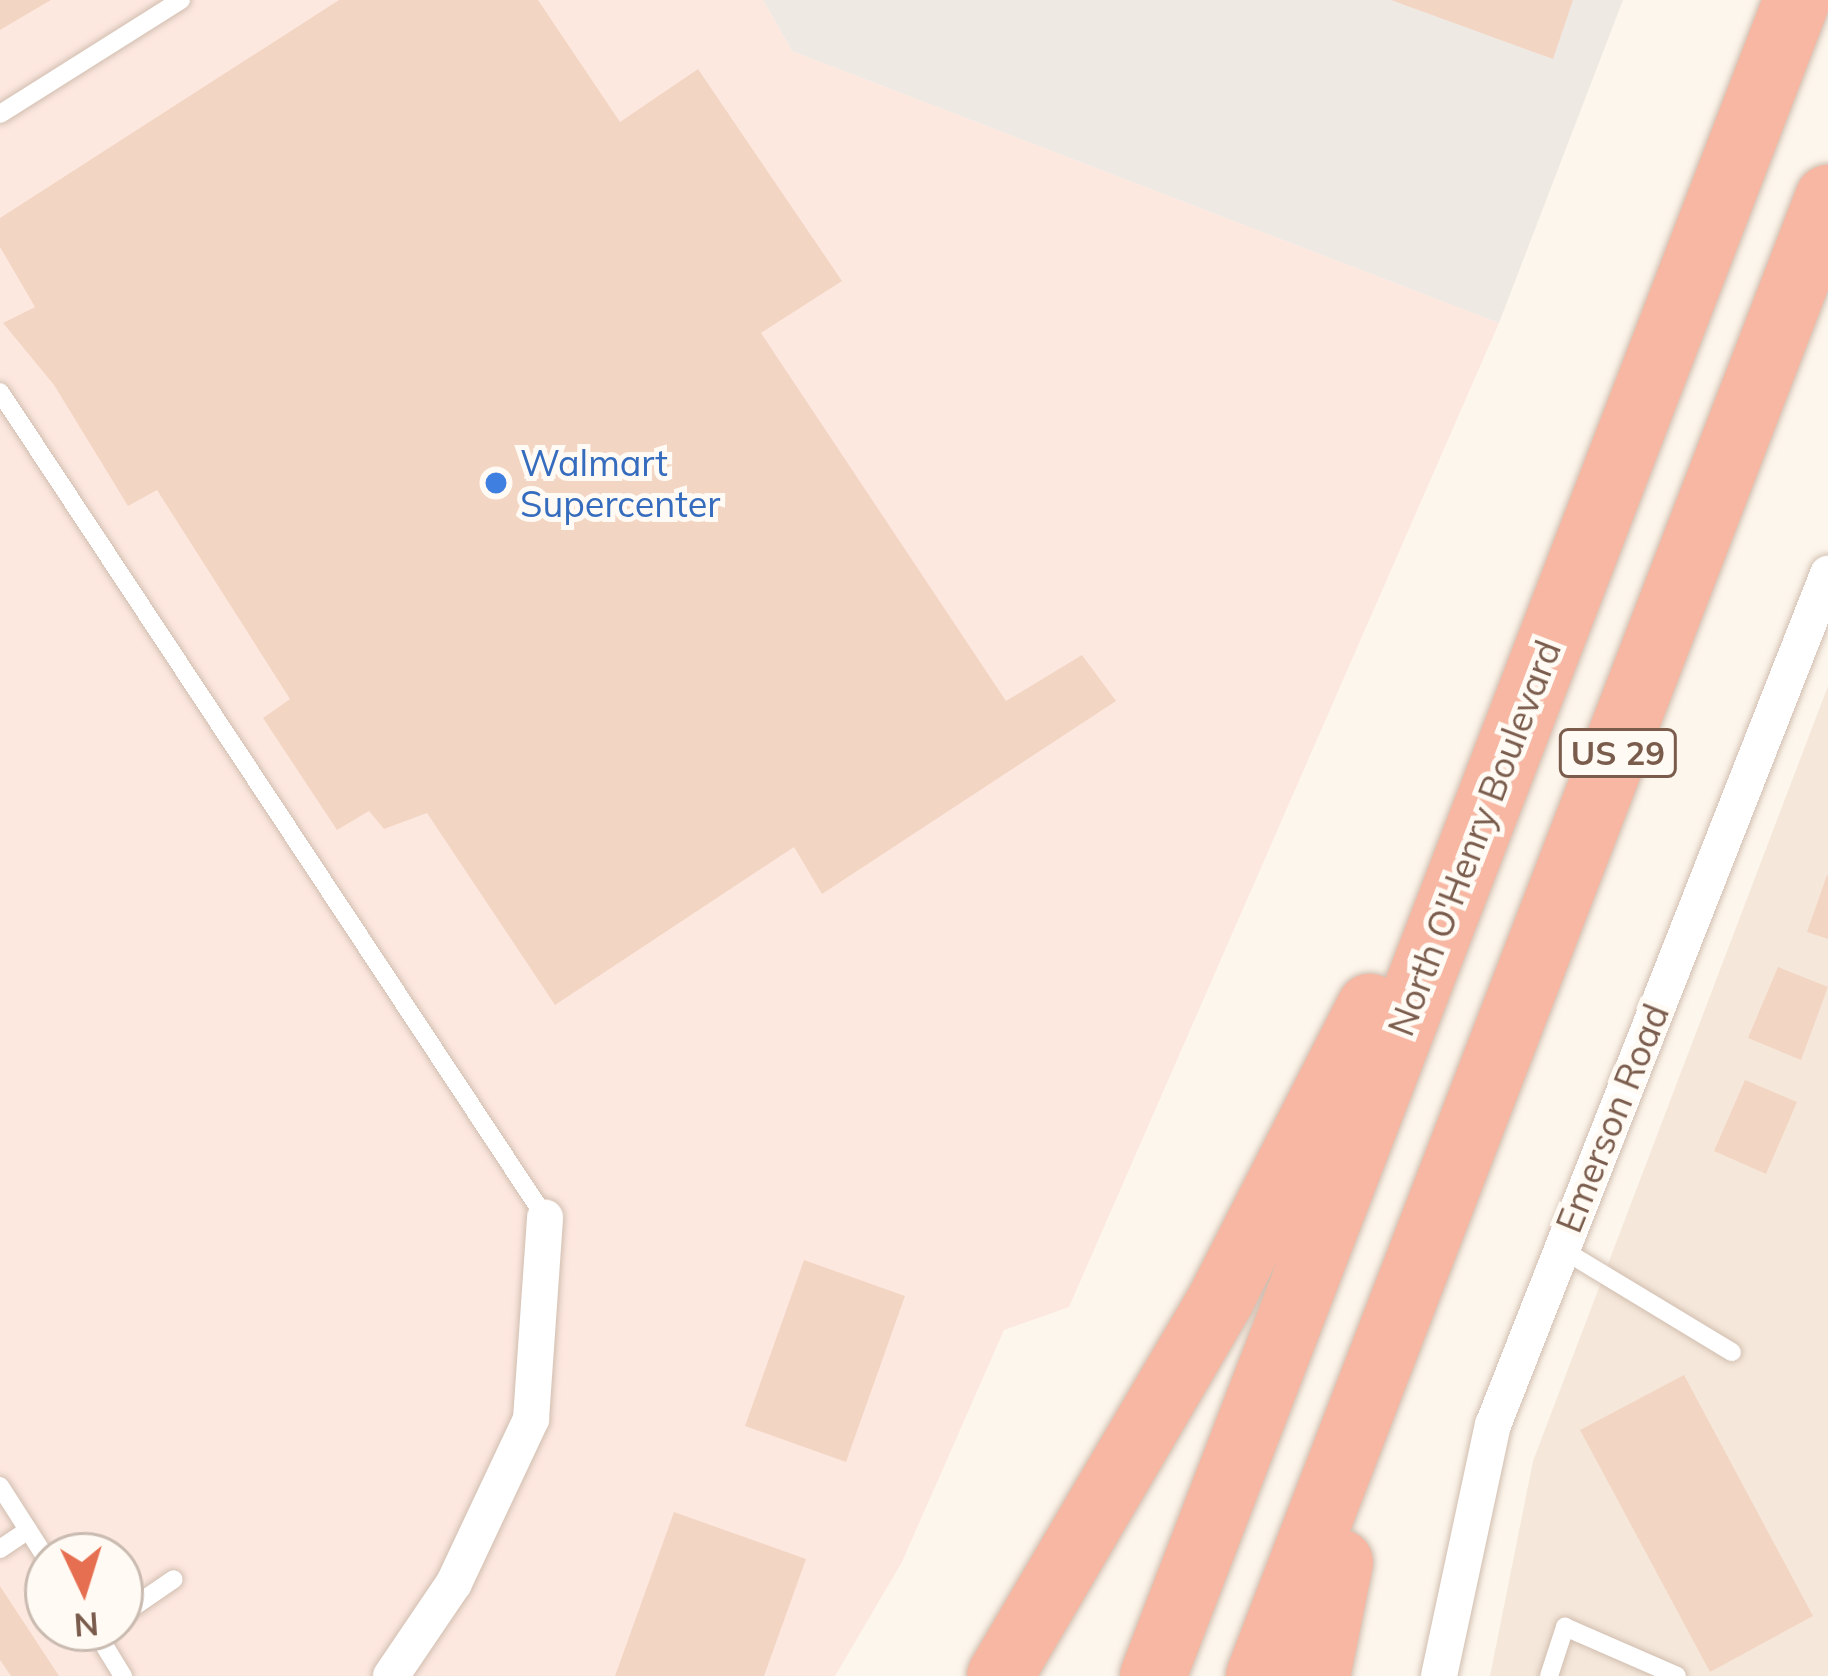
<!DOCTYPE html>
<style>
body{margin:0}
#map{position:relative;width:1828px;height:1676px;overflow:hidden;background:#fdf6ec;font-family:Mulish,sans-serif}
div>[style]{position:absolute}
.residential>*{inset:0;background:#f5e8da}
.commercial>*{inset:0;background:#fde8e0}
.industrial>*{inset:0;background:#efe9e4}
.building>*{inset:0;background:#f3d5c3}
.roads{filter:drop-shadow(0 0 3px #d1beb0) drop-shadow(0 0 3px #d1beb0)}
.lane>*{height:18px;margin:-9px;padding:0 9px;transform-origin:9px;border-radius:9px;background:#fff}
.street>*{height:36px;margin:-18px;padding:0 18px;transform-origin:18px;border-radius:18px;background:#fff}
.highway>*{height:66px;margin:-33px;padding:0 33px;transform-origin:33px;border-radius:33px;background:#f7b7a3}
.dots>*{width:33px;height:33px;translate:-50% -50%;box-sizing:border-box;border:6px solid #fffaf3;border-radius:50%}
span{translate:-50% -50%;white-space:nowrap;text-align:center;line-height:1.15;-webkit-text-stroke:10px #fffaf3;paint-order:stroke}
.shield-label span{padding:3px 9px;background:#fffaf3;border:3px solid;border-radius:9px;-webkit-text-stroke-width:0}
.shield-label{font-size:33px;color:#7a5c4d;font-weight:700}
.shop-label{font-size:36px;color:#366cbe}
.left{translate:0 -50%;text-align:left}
.street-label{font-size:36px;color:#7a5c4d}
.north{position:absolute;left:24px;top:1532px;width:120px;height:120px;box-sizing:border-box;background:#fffaf3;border:3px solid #cabbb1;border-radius:50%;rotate:176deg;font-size:33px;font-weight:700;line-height:48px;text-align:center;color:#7a5c4d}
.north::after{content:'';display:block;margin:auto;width:42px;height:54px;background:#e76f51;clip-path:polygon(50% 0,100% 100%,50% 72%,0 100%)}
</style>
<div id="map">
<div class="residential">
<i style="clip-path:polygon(1828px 686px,1828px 1676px,1490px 1676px,1533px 1461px)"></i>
</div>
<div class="commercial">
<i style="clip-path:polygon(evenodd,0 0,763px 0,792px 51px,1499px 323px,1069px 1307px,1004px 1330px,902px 1562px,835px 1676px,0 1676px,0 0,48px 1556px,120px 1556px,120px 1628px,48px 1628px,48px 1556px)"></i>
</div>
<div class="industrial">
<i style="clip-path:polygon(763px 0,1623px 0,1499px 323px,792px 51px)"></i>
</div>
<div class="building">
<i style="clip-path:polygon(0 0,51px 0,0 30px)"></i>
<i style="clip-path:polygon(339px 0,538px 0,620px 122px,698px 69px,842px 281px,761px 333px,1006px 701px,1082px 655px,1116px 701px,822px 894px,794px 847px,555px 1005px,427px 813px,384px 829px,369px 811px,337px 830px,263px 718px,290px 699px,157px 490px,128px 506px,54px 385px,3px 323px,35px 307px,0 247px,0 218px)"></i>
<i style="clip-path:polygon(1391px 0,1573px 0,1553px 59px)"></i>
<i style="clip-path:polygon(1827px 875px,1828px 875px,1828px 939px,1807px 932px)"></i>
<i style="clip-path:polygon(1778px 967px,1828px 987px,1801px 1060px,1748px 1038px)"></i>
<i style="clip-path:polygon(1745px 1080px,1797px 1102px,1766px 1174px,1714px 1151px)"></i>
<i style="clip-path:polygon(804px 1260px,905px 1296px,846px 1462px,745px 1426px)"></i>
<i style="clip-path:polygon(1684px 1375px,1813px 1616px,1710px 1672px,1580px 1430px)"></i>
<i style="clip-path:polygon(674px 1512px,806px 1559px,764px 1676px,615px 1676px)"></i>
<i style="clip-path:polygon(0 1586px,59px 1676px,11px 1676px,0 1660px)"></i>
</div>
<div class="roads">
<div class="lane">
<i style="left:0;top:114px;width:214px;rotate:-32.2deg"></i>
<i style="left:0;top:392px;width:989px;rotate:56.55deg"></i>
<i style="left:1560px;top:1248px;width:201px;rotate:31.2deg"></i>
<i style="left:0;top:1486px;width:89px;rotate:57.4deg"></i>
<i style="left:0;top:1549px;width:34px;rotate:-34deg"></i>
<i style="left:120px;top:1616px;width:65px;rotate:-34.4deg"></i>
<i style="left:103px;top:1628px;width:8px;rotate:150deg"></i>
<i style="left:96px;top:1632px;width:52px;rotate:58.5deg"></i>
<i style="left:1549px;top:1676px;width:52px;rotate:-71.9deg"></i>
<i style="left:1565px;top:1627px;width:122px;rotate:23.6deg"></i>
</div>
<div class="street">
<i style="left:391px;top:1676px;width:112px;rotate:-55.9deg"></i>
<i style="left:454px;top:1583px;width:181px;rotate:-64.8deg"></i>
<i style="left:531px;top:1419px;width:202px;rotate:-86deg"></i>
<i style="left:1439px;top:1676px;width:257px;rotate:-77.9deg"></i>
<i style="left:1493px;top:1425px;width:915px;rotate:-68.51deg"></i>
</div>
<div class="highway">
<i style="left:1000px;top:1676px;width:437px;rotate:-59.6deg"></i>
<i style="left:1221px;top:1299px;width:328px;rotate:-63deg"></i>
<i style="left:1153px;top:1676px;width:1795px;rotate:-68.98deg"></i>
<i style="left:1259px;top:1676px;width:1584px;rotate:-68.94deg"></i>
<i style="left:1317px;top:1676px;width:116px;rotate:-78.6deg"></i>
</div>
</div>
<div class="dots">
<i style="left:496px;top:483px;background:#3f7fe0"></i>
</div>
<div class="shield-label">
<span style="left:1618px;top:753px">US 29</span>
</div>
<div class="shop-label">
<span class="left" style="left:520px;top:483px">Walmart<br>Supercenter</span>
</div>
<div class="street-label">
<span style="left:1474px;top:838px;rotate:-69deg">North O'Henry Boulevard</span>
<span style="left:1612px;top:1118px;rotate:-68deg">Emerson Road</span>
</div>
<div class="north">N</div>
</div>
